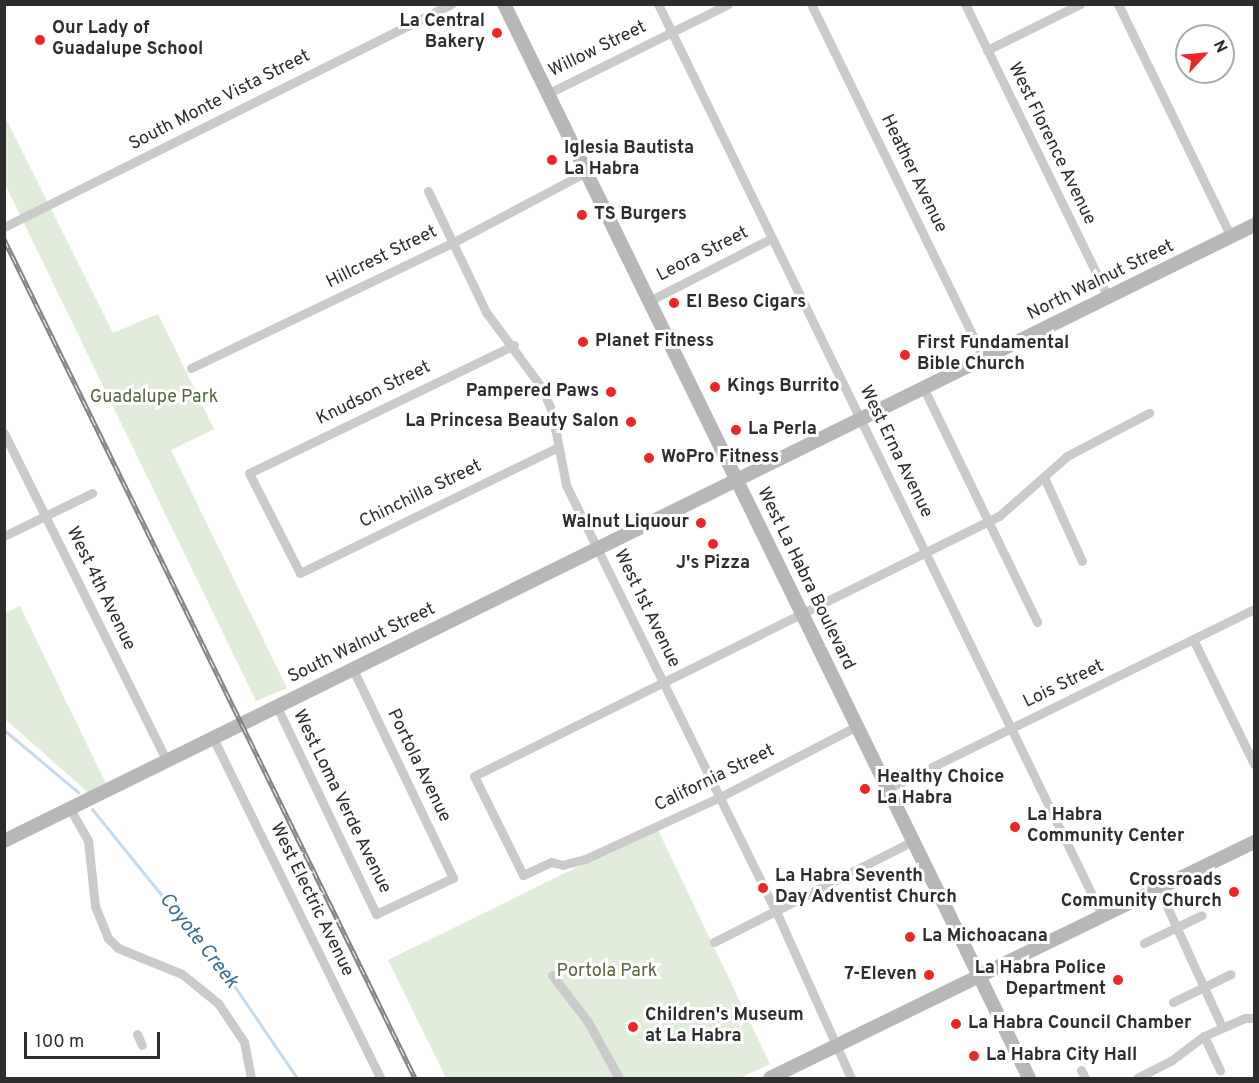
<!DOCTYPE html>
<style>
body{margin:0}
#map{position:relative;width:1259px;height:1083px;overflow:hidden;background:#fff;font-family:Overpass,sans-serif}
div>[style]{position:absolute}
.green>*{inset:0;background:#e2ecda}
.stream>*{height:3px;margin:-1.5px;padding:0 1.5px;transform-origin:1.5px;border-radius:1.5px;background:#c4dbed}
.street>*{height:9px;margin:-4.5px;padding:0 4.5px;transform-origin:4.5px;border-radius:4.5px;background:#cacaca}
.secondary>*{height:14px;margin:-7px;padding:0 7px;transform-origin:7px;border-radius:7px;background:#b7b7b7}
.rail>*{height:5px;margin-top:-2.5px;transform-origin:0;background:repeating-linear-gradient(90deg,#fff 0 9px,#828282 0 18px);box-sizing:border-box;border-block:2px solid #828282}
.dots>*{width:16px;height:16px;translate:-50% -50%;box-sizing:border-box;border:3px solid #fff;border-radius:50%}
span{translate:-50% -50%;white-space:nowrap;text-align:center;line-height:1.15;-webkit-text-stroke:6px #fff;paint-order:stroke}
.poi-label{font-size:18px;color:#2d2d2d;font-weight:700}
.right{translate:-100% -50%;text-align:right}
.left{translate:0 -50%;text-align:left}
.street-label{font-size:18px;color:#2d2d2d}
.park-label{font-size:18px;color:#4d6b38}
.water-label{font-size:20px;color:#376b93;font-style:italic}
.frame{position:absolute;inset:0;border:6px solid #2d2d2d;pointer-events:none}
.north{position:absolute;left:1175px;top:24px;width:60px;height:60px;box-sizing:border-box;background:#fff;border:2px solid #ababab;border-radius:50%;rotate:64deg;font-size:16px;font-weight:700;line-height:24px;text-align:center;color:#2d2d2d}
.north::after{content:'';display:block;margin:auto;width:21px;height:27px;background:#ef2529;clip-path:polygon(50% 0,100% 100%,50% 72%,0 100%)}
.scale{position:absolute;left:24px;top:1032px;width:136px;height:27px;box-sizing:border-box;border:3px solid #2d2d2d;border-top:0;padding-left:8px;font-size:18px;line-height:21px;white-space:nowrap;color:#2d2d2d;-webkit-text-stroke:4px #fff;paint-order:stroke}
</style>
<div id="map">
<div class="green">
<i style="clip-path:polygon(4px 115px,113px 333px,158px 314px,214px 429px,171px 450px,287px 688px,256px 701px,5px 184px)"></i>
<i style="clip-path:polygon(20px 606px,108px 788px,92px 796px,5px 719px,5px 613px)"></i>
<i style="clip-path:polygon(657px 828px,770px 1064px,740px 1078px,446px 1078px,388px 960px)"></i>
</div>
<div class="stream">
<i style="left:4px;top:730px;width:97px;rotate:40deg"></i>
<i style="left:92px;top:809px;width:221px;rotate:51.1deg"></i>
<i style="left:231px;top:981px;width:117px;rotate:55.8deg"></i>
</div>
<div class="street">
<i style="left:658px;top:4px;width:1013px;rotate:64.02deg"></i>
<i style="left:811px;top:4px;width:395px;rotate:64deg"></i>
<i style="left:965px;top:4px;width:326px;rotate:64deg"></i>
<i style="left:1118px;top:4px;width:259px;rotate:64.1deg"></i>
<i style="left:987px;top:50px;width:104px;rotate:-26.3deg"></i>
<i style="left:547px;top:94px;width:202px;rotate:-26.4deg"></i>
<i style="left:428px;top:191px;width:134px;rotate:64.4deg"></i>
<i style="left:486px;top:312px;width:94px;rotate:53.6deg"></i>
<i style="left:542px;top:388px;width:26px;rotate:67deg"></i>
<i style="left:552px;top:412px;width:74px;rotate:79.1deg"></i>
<i style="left:566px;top:485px;width:473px;rotate:63.8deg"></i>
<i style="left:775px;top:909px;width:185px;rotate:65.8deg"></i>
<i style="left:4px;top:227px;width:500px;rotate:-26.5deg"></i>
<i style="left:649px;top:301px;width:138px;rotate:-27.1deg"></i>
<i style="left:514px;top:345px;width:294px;rotate:154.2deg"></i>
<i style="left:249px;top:473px;width:112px;rotate:63deg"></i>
<i style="left:300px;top:573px;width:287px;rotate:-26deg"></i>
<i style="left:191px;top:368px;width:289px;rotate:-25.6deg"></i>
<i style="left:452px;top:243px;width:152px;rotate:-27.9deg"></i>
<i style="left:924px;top:389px;width:259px;rotate:64.1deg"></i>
<i style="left:4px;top:433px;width:365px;rotate:63.6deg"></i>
<i style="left:1044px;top:477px;width:92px;rotate:65.7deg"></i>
<i style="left:4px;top:536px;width:98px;rotate:-26deg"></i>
<i style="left:1194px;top:641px;width:137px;rotate:64deg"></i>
<i style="left:276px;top:705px;width:232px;rotate:64.4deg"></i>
<i style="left:376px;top:914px;width:85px;rotate:-25.1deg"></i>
<i style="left:453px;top:878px;width:232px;rotate:-115.6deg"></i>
<i style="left:857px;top:726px;width:154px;rotate:152.6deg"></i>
<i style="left:720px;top:797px;width:149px;rotate:155.3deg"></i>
<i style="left:585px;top:859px;width:23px;rotate:165deg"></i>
<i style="left:563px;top:865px;width:12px;rotate:-166deg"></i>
<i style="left:551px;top:862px;width:31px;rotate:155deg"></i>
<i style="left:523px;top:875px;width:110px;rotate:-116.3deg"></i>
<i style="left:474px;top:776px;width:586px;rotate:-26.35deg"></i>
<i style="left:999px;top:516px;width:91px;rotate:-41.4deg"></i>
<i style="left:1067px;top:456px;width:93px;rotate:-27.7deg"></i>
<i style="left:212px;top:736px;width:381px;rotate:63.8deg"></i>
<i style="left:887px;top:789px;width:409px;rotate:-26.1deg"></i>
<i style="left:70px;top:809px;width:36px;rotate:60deg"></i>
<i style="left:88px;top:840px;width:66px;rotate:83.9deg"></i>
<i style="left:95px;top:906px;width:35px;rotate:68deg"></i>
<i style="left:108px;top:938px;width:14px;rotate:45deg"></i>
<i style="left:118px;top:948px;width:69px;rotate:22.1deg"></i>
<i style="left:182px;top:974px;width:46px;rotate:38.9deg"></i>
<i style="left:218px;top:1003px;width:47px;rotate:56.3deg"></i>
<i style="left:244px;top:1042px;width:37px;rotate:79deg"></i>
<i style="left:1158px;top:887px;width:154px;rotate:65.4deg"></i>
<i style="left:714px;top:942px;width:223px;rotate:-26.9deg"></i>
<i style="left:1144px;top:943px;width:64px;rotate:-25.8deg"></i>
<i style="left:552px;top:975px;width:59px;rotate:52.5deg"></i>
<i style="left:588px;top:1022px;width:64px;rotate:61deg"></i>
<i style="left:1173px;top:1002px;width:64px;rotate:-25.8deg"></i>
<i style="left:137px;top:1034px;width:12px;rotate:66deg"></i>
<i style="left:1204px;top:1036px;width:38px;rotate:65deg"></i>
<i style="left:1081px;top:1070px;width:9px;rotate:63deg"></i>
<i style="left:1137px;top:1078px;width:39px;rotate:-27deg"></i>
<i style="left:1172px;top:1060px;width:40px;rotate:-37deg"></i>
<i style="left:1204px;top:1036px;width:45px;rotate:-23.7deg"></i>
<i style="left:1245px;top:1018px;width:9px"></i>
</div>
<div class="secondary">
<i style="left:504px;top:4px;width:1195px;rotate:63.95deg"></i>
<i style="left:4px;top:841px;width:1394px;rotate:-26.23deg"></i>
<i style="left:770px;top:1078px;width:538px;rotate:-25.99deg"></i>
</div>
<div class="rail">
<i style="left:4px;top:239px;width:934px;rotate:63.9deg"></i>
</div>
<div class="dots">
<i style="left:497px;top:33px;background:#ef2529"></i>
<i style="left:40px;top:40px;background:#ef2529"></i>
<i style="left:552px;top:160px;background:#ef2529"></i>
<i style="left:582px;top:215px;background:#ef2529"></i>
<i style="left:674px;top:303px;background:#ef2529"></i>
<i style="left:583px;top:342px;background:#ef2529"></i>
<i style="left:905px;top:355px;background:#ef2529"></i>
<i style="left:715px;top:387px;background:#ef2529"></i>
<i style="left:611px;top:392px;background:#ef2529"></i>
<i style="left:631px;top:422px;background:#ef2529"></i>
<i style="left:736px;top:430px;background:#ef2529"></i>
<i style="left:649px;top:458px;background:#ef2529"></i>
<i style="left:701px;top:523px;background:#ef2529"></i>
<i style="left:713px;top:544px;background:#ef2529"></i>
<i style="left:865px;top:789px;background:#ef2529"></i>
<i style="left:1015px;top:827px;background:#ef2529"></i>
<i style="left:763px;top:888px;background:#ef2529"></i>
<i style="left:1234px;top:892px;background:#ef2529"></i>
<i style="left:910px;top:937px;background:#ef2529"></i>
<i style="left:929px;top:975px;background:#ef2529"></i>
<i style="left:1118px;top:980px;background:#ef2529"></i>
<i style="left:956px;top:1024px;background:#ef2529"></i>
<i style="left:633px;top:1027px;background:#ef2529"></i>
<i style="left:974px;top:1056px;background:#ef2529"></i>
</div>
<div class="poi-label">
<span class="right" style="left:485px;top:33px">La Central<br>Bakery</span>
<span class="left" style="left:52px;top:40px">Our Lady of<br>Guadalupe School</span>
<span class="left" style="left:564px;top:160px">Iglesia Bautista<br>La Habra</span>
<span class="left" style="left:594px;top:215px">TS Burgers</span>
<span class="left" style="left:686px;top:303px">El Beso Cigars</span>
<span class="left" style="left:595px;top:342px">Planet Fitness</span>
<span class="left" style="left:917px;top:355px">First Fundamental<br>Bible Church</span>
<span class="left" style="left:727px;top:387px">Kings Burrito</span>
<span class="right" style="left:599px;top:392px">Pampered Paws</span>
<span class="right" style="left:619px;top:422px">La Princesa Beauty Salon</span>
<span class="left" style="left:748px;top:430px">La Perla</span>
<span class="left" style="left:661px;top:458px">WoPro Fitness</span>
<span class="right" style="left:689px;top:523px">Walnut Liquour</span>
<span style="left:713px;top:564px">J's Pizza</span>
<span class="left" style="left:877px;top:789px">Healthy Choice<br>La Habra</span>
<span class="left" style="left:1027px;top:827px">La Habra<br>Community Center</span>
<span class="left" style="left:775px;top:888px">La Habra Seventh<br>Day Adventist Church</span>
<span class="right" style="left:1222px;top:892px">Crossroads<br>Community Church</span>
<span class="left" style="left:922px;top:937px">La Michoacana</span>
<span class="right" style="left:1106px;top:980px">La Habra Police<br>Department</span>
<span class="right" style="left:917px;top:975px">7-Eleven</span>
<span class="left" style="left:645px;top:1027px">Children's Museum<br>at La Habra</span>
<span class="left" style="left:968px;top:1024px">La Habra Council Chamber</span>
<span class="left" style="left:986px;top:1056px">La Habra City Hall</span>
</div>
<div class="street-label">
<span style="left:598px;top:50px;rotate:-26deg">Willow Street</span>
<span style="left:220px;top:101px;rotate:-27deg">South Monte Vista Street</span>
<span style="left:1051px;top:144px;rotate:64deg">West Florence Avenue</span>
<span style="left:913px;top:174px;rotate:64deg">Heather Avenue</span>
<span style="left:703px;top:255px;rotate:-27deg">Leora Street</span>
<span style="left:382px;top:258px;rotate:-26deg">Hillcrest Street</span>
<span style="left:1101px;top:281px;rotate:-26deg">North Walnut Street</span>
<span style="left:374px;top:394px;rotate:-26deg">Knudson Street</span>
<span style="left:895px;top:452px;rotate:64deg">West Erna Avenue</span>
<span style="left:421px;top:495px;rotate:-26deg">Chinchilla Street</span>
<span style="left:805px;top:579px;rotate:64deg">West La Habra Boulevard</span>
<span style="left:100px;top:589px;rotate:64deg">West 4th Avenue</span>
<span style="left:646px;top:609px;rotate:64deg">West 1st Avenue</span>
<span style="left:362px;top:644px;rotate:-26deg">South Walnut Street</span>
<span style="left:1064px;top:685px;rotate:-26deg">Lois Street</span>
<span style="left:418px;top:766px;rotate:64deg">Portola Avenue</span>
<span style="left:715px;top:779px;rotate:-26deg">California Street</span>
<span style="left:341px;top:802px;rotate:64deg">West Loma Verde Avenue</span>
<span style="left:311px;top:900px;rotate:64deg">West Electric Avenue</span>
</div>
<div class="park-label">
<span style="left:154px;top:398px">Guadalupe Park</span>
<span style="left:607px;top:972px">Portola Park</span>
</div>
<div class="water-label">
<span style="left:198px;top:941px;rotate:52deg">Coyote Creek</span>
</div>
<div class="frame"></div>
<div class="north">N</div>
<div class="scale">100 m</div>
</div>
